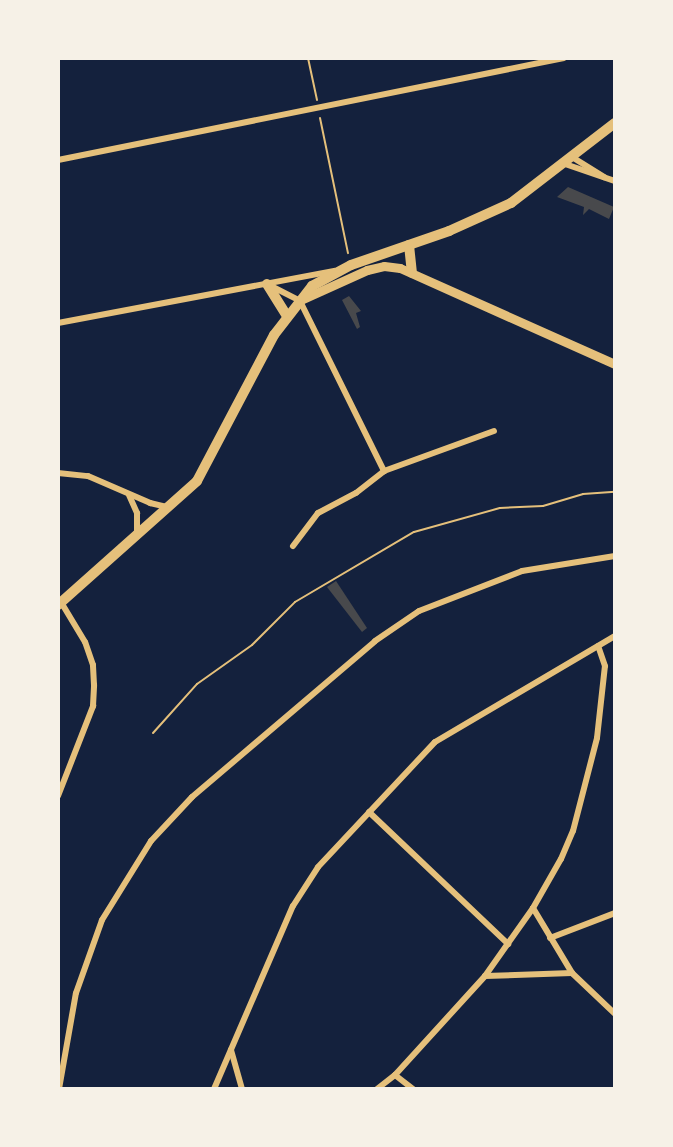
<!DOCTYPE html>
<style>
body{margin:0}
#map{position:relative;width:673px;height:1147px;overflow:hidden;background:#14213d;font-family:Overpass,sans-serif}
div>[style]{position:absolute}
.building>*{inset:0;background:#48494c}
.path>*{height:2px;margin:-1px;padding:0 1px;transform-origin:1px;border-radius:1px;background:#e5c07b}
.minor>*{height:6px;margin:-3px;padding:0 3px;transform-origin:3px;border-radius:3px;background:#e5c07b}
.secondary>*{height:9px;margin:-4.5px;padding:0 4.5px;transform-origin:4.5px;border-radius:4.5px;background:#e5c07b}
.primary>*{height:10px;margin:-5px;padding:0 5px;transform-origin:5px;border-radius:5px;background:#e5c07b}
span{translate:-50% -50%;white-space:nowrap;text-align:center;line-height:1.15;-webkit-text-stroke:8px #f6f1e7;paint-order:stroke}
.frame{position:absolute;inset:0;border:60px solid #f6f1e7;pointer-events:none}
</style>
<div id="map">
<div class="building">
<i style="clip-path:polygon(568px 187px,614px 207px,609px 219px,589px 209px,583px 215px,584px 207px,557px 197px)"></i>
<i style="clip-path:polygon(349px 296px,361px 311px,356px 313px,360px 327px,357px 329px,342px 300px)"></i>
<i style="clip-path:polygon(336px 581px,367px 628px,362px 632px,327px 587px)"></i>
</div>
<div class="path">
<i style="left:308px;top:58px;width:43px;rotate:77.9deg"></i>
<i style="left:320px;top:118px;width:138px;rotate:78.3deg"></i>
<i style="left:153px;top:733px;width:66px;rotate:-48.1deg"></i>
<i style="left:197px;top:684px;width:67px;rotate:-35.3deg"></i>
<i style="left:252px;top:645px;width:61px;rotate:-45deg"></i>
<i style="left:295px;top:602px;width:138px;rotate:-30.5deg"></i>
<i style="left:414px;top:532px;width:89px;rotate:-15.6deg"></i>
<i style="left:500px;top:508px;width:43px;rotate:-2.7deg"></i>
<i style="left:543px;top:506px;width:42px;rotate:-16.7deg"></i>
<i style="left:583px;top:494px;width:32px;rotate:-4deg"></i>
</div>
<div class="minor">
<i style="left:572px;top:157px;width:38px;rotate:32deg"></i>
<i style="left:58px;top:160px;width:516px;rotate:-11.4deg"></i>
<i style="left:565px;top:164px;width:53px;rotate:18.8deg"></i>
<i style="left:269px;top:285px;width:35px;rotate:27deg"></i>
<i style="left:300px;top:301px;width:190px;rotate:63.7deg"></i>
<i style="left:58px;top:323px;width:281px;rotate:-10.7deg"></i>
<i style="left:58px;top:473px;width:30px;rotate:6deg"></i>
<i style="left:88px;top:476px;width:68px;rotate:23.5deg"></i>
<i style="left:150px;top:503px;width:18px;rotate:13deg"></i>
<i style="left:129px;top:495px;width:20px;rotate:66deg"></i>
<i style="left:137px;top:513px;width:19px;rotate:90deg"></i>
<i style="left:293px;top:546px;width:41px;rotate:-52.9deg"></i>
<i style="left:318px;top:513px;width:43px;rotate:-27.8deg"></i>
<i style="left:356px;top:493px;width:36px;rotate:-38deg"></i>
<i style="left:384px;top:471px;width:117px;rotate:-20deg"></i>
<i style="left:58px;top:796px;width:97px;rotate:-68.7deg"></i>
<i style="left:93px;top:706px;width:21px;rotate:-87deg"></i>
<i style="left:94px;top:685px;width:20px;rotate:-93deg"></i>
<i style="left:93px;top:665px;width:24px;rotate:-109deg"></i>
<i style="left:85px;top:642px;width:47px;rotate:-121deg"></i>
<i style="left:369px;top:812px;width:192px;rotate:43.5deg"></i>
<i style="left:533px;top:908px;width:76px;rotate:59deg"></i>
<i style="left:572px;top:973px;width:59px;rotate:43.6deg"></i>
<i style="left:550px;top:938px;width:70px;rotate:-21deg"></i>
<i style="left:485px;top:976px;width:87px;rotate:-2deg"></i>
<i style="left:231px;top:1050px;width:41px;rotate:74.2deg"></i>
<i style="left:395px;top:1075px;width:23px;rotate:38deg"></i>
<i style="left:59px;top:1089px;width:97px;rotate:-80deg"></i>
<i style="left:76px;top:993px;width:77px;rotate:-70.4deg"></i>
<i style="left:102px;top:920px;width:93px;rotate:-58.2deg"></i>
<i style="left:151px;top:841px;width:60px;rotate:-47deg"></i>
<i style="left:192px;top:797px;width:240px;rotate:-40.4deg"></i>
<i style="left:375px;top:641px;width:53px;rotate:-34.3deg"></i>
<i style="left:419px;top:611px;width:110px;rotate:-21.2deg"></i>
<i style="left:522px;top:571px;width:94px;rotate:-9.2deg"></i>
<i style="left:214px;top:1089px;width:199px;rotate:-66.7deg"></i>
<i style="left:293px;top:906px;width:46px;rotate:-57.3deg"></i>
<i style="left:318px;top:867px;width:171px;rotate:-46.9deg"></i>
<i style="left:435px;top:742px;width:209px;rotate:-30.5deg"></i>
<i style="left:377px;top:1089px;width:23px;rotate:-38deg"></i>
<i style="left:395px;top:1075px;width:134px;rotate:-47.7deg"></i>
<i style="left:485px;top:976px;width:83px;rotate:-54.8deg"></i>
<i style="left:533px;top:908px;width:56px;rotate:-60.3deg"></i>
<i style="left:561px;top:859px;width:30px;rotate:-67deg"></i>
<i style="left:573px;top:831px;width:96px;rotate:-75.5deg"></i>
<i style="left:597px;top:738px;width:72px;rotate:-83.7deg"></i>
<i style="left:605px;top:666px;width:21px;rotate:-109deg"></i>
</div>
<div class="secondary">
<i style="left:303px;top:299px;width:70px;rotate:-24.4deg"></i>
<i style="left:367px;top:270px;width:17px;rotate:-13deg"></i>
<i style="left:384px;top:266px;width:16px;rotate:7deg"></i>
<i style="left:400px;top:268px;width:235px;rotate:24.1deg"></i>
</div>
<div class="primary">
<i style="left:409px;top:245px;width:28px;rotate:84deg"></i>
<i style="left:267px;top:284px;width:38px;rotate:58deg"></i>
<i style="left:58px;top:605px;width:186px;rotate:-41.7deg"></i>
<i style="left:197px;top:481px;width:165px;rotate:-62.2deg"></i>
<i style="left:274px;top:335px;width:62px;rotate:-52.2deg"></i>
<i style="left:312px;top:286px;width:44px;rotate:-28.3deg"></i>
<i style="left:351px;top:265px;width:104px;rotate:-19.1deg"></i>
<i style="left:449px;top:231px;width:68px;rotate:-24.3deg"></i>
<i style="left:511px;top:203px;width:131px;rotate:-37.6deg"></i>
</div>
<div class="frame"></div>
</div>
